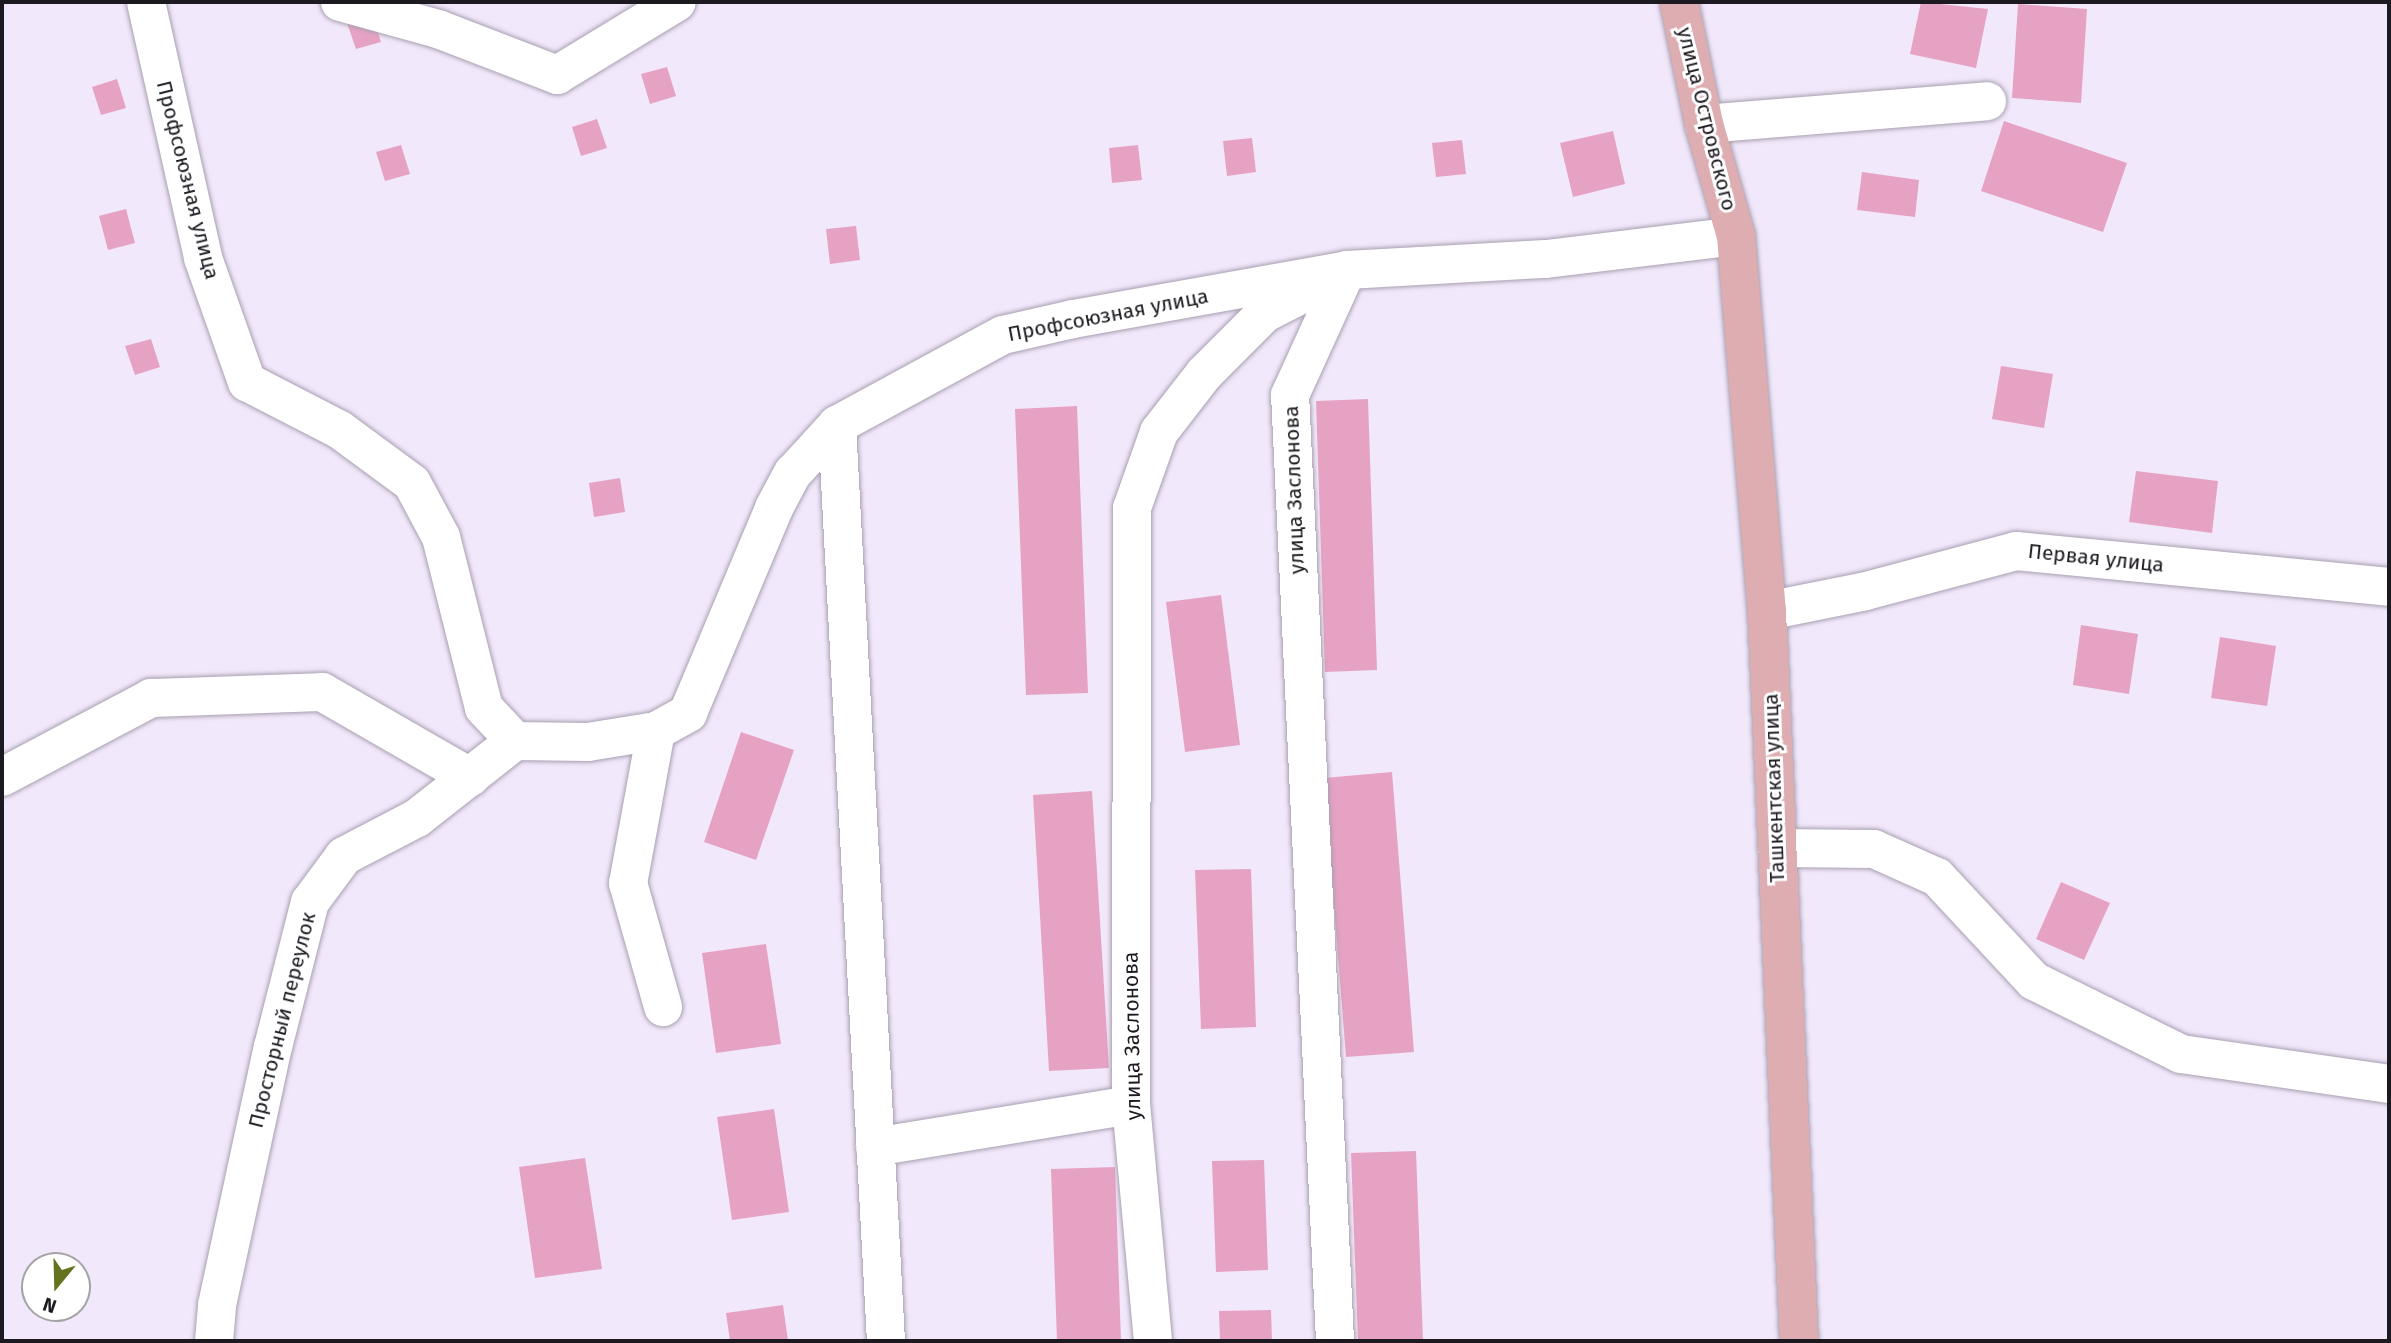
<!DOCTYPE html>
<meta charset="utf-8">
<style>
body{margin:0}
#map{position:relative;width:2391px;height:1343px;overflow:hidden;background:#f2e8fb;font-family:"Fira Sans",sans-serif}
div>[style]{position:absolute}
.building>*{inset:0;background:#e6a2c3}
.roads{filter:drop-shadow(0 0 2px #a89fb0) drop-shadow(0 0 2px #a89fb0)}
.minor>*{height:38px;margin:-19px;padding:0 19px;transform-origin:19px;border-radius:19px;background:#fff}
.major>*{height:38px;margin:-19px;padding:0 19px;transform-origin:19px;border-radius:19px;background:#ddadb1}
span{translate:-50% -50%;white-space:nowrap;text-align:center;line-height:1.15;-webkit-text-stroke:6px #fff;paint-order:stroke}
.street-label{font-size:21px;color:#1d1920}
.frame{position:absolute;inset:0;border:4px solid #1d1920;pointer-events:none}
.north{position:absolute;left:21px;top:1252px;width:70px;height:70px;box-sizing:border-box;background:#fff;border:2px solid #a5a3a6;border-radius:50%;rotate:199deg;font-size:19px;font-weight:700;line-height:28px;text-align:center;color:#1d1920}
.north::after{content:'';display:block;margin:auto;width:24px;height:32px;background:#65731f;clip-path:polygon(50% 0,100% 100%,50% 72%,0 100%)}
</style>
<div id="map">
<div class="building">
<i style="clip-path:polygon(1921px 2px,1988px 9px,1976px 68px,1910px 54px)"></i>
<i style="clip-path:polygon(2018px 4px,2087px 9px,2081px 103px,2012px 98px)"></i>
<i style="clip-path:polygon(372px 12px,381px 42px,356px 49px,346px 20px)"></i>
<i style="clip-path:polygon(667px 67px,676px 96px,650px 104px,641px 74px)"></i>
<i style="clip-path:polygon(117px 79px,126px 108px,101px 115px,92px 87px)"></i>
<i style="clip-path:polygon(597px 119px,607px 148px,581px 156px,572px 127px)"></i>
<i style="clip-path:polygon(2004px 121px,2127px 163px,2103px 232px,1981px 191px)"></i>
<i style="clip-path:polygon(1613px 131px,1625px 184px,1573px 197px,1560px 143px)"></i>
<i style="clip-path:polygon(1252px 138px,1256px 172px,1227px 176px,1223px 141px)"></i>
<i style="clip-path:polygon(1462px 140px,1466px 174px,1436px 177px,1432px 143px)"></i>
<i style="clip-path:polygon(401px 145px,410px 174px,385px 181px,376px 152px)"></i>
<i style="clip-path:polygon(1138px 145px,1142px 180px,1112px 183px,1109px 148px)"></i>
<i style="clip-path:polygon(1862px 172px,1919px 180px,1915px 217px,1857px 210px)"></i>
<i style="clip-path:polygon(126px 209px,135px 243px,108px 250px,99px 216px)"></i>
<i style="clip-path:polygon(856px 226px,860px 260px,830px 264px,826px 229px)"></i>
<i style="clip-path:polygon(151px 339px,160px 367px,135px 375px,125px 346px)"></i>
<i style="clip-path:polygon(2001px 366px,2053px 374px,2044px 428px,1992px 419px)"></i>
<i style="clip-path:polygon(1368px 399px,1377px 670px,1325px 672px,1316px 401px)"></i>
<i style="clip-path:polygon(1077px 406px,1088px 693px,1026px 695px,1015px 409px)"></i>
<i style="clip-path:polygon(2136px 471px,2218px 481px,2212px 533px,2129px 522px)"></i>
<i style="clip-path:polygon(620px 478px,625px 512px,594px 517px,589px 483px)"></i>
<i style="clip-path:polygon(1221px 595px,1240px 745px,1185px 752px,1166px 602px)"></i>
<i style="clip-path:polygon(2081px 625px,2138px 634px,2129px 694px,2073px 685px)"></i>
<i style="clip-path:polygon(2220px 637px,2276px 646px,2267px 706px,2211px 698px)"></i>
<i style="clip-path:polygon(741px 732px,794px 750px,756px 860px,704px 842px)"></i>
<i style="clip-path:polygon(1392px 772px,1414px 1052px,1346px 1057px,1324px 778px)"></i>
<i style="clip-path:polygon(1092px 791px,1109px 1068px,1049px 1071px,1033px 795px)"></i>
<i style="clip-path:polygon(1251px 869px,1256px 1027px,1201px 1029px,1195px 870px)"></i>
<i style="clip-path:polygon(2061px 882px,2110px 903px,2084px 960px,2036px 939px)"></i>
<i style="clip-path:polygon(766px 944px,781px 1044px,716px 1053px,702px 953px)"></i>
<i style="clip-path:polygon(774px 1109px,789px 1212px,732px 1220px,717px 1117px)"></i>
<i style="clip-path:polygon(1416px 1151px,1423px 1341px,1358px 1341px,1351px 1153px)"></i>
<i style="clip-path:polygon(585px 1158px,602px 1269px,535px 1278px,519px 1167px)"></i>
<i style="clip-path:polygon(1264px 1160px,1268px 1270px,1216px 1272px,1212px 1161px)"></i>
<i style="clip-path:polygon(1115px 1167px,1121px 1341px,1057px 1341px,1051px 1169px)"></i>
<i style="clip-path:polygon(783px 1305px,788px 1341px,730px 1341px,726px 1313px)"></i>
<i style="clip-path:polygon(1271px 1310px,1272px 1341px,1220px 1341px,1219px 1311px)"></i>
</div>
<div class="roads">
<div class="minor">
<i style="left:146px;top:2px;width:262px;rotate:77.4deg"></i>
<i style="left:203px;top:258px;width:132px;rotate:70.5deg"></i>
<i style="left:247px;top:382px;width:105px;rotate:27.3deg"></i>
<i style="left:340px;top:430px;width:89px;rotate:36.4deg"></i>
<i style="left:412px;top:483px;width:61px;rotate:61.8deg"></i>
<i style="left:441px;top:537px;width:176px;rotate:75.9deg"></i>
<i style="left:484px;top:708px;width:45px;rotate:46.8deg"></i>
<i style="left:340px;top:2px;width:102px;rotate:15.4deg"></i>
<i style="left:438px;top:29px;width:128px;rotate:21.1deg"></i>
<i style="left:557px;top:75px;width:140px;rotate:-31.3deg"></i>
<i style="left:1704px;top:124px;width:284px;rotate:-4.6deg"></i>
<i style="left:837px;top:425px;width:917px;rotate:86.94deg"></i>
<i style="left:1767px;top:611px;width:101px;rotate:-11.4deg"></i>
<i style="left:1866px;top:591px;width:155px;rotate:-14.9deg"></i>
<i style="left:2016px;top:551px;width:375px;rotate:5.5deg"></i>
<i style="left:656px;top:731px;width:155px;rotate:100.4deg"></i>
<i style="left:628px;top:883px;width:129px;rotate:74.2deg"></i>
<i style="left:2px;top:777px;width:169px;rotate:-27.9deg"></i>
<i style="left:151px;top:698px;width:171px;rotate:-2deg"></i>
<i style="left:322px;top:692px;width:171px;rotate:29.9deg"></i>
<i style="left:1777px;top:848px;width:97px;rotate:0.6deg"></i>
<i style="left:1874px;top:849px;width:69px;rotate:24deg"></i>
<i style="left:1937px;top:877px;width:142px;rotate:47deg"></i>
<i style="left:2034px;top:981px;width:164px;rotate:26.4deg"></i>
<i style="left:2181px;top:1054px;width:210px;rotate:8.2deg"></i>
<i style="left:875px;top:1147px;width:259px;rotate:-9.3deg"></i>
<i style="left:214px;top:1341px;width:36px;rotate:-85deg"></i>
<i style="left:217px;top:1305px;width:264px;rotate:-77.8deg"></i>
<i style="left:273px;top:1047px;width:150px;rotate:-75.7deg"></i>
<i style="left:310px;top:902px;width:57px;rotate:-53.5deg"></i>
<i style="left:344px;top:856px;width:82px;rotate:-27.5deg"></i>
<i style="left:417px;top:818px;width:125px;rotate:-38.2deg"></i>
<i style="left:515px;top:741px;width:73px;rotate:0.8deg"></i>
<i style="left:588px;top:742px;width:69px;rotate:-9.2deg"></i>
<i style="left:656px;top:731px;width:37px;rotate:-29deg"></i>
<i style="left:688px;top:713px;width:222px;rotate:-67.2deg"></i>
<i style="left:774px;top:508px;width:40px;rotate:-62deg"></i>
<i style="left:793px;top:473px;width:65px;rotate:-47.5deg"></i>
<i style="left:837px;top:425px;width:189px;rotate:-28.5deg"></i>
<i style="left:1003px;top:335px;width:72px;rotate:-12.9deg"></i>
<i style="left:1073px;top:319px;width:278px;rotate:-10.1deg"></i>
<i style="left:1347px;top:270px;width:199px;rotate:-3.2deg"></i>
<i style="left:1546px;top:259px;width:191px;rotate:-6.9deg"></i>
<i style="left:1153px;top:1341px;width:237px;rotate:-95.3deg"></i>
<i style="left:1131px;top:1105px;width:597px;rotate:-89.9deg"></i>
<i style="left:1132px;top:508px;width:81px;rotate:-70.4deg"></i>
<i style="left:1159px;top:432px;width:73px;rotate:-52.2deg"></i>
<i style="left:1204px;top:374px;width:86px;rotate:-45deg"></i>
<i style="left:1265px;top:313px;width:55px;rotate:-27deg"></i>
<i style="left:1335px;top:1341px;width:947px;rotate:-92.72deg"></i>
<i style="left:1290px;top:395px;width:137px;rotate:-65.5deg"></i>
</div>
<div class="major">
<i style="left:1679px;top:2px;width:125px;rotate:78.4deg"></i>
<i style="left:1704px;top:124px;width:116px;rotate:74.1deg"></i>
<i style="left:1736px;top:236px;width:376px;rotate:85.3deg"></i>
<i style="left:1767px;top:611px;width:731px;rotate:87.49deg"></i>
</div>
</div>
<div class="street-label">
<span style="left:1707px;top:119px;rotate:76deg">улица Островского</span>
<span style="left:188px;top:180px;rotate:76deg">Профсоюзная улица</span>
<span style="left:1108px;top:315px;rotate:-11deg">Профсоюзная улица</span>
<span style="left:1294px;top:490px;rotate:-92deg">улица Заслонова</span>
<span style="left:2096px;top:558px;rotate:6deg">Первая улица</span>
<span style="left:1774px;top:788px;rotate:-92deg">Ташкентская улица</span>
<span style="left:282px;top:1020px;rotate:-76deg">Просторный переулок</span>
<span style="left:1132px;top:1036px;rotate:-91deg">улица Заслонова</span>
</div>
<div class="frame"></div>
<div class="north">N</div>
</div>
